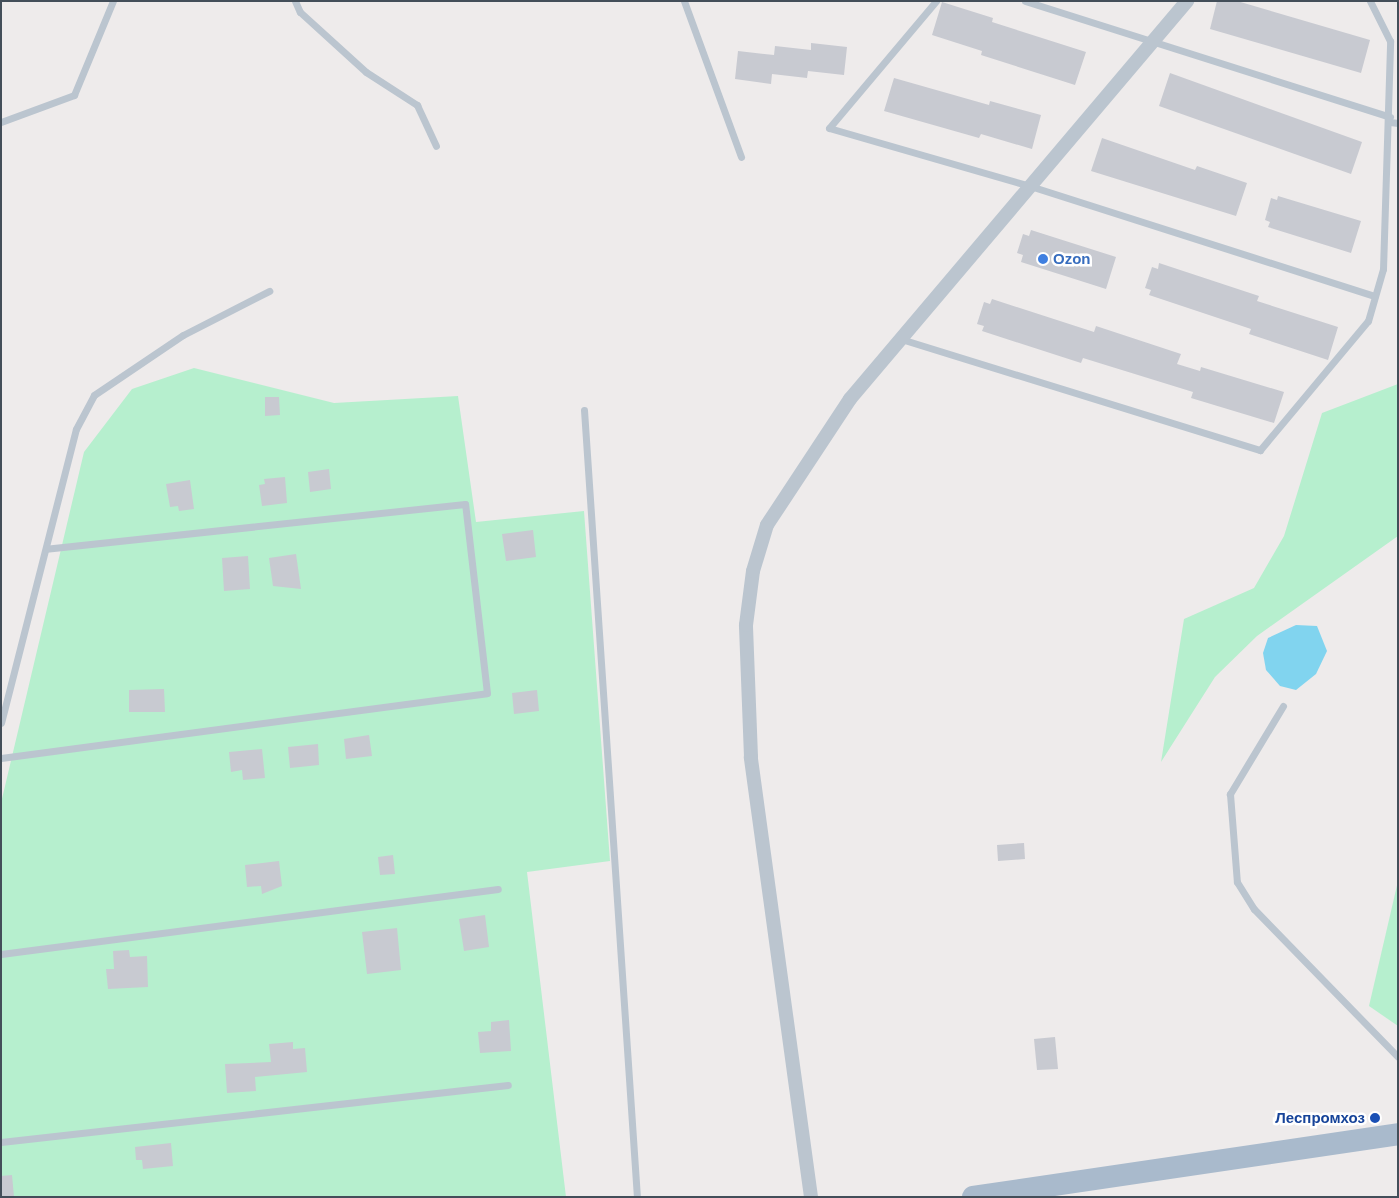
<!DOCTYPE html>
<meta charset="utf-8">
<style>
body{margin:0}
#map{position:relative;width:1399px;height:1198px;overflow:hidden;background:#eeebeb;font-family:Helvetica,sans-serif}
div>[style]{position:absolute}
.green>*{inset:0;background:#b6efce}
.water>*{inset:0;background:#81d4ef}
.building>*{inset:0;background:#c8cad1}
.service>*{height:7px;margin:-3.5px;padding:0 3.5px;transform-origin:3.5px;border-radius:3.5px;background:#bbc5cf}
.minor>*{height:14px;margin:-7px;padding:0 7px;transform-origin:7px;border-radius:7px;background:#bbc5cf}
.primary>*{height:22px;margin:-11px;padding:0 11px;transform-origin:11px;border-radius:11px;background:#a9bacc}
.dots>*{width:14px;height:14px;translate:-50% -50%;box-sizing:border-box;border:2px solid #fff;border-radius:50%}
span{translate:-50% -50%;white-space:nowrap;text-align:center;line-height:1.15;-webkit-text-stroke:5px #fff;paint-order:stroke}
.shop-label{font-size:15px;color:#366cbe;font-weight:700}
.left{translate:0 -50%;text-align:left}
.transit-label{font-size:15px;color:#164399;font-weight:700}
.right{translate:-100% -50%;text-align:right}
.frame{position:absolute;inset:0;border:2px solid #434e59;pointer-events:none}
</style>
<div id="map">
<div class="green">
<i style="clip-path:polygon(194px 368px,334px 403px,458px 396px,476px 522px,584px 511px,610px 861px,527px 872px,566px 1197px,1px 1197px,1px 803px,84px 452px,132px 389px)"></i>
<i style="clip-path:polygon(1398px 384px,1398px 536px,1257px 636px,1215px 677px,1161px 762px,1184px 619px,1254px 588px,1284px 536px,1322px 413px)"></i>
<i style="clip-path:polygon(1398px 881px,1398px 1026px,1369px 1006px)"></i>
</div>
<div class="water">
<i style="clip-path:polygon(1296px 625px,1317px 626px,1327px 651px,1316px 674px,1296px 690px,1280px 686px,1266px 670px,1263px 653px,1268px 638px)"></i>
</div>
<div class="building">
<i style="clip-path:polygon(1217px 1px,1237px 1px,1370px 40px,1361px 73px,1210px 29px)"></i>
<i style="clip-path:polygon(942px 2px,993px 18px,992px 22px,1086px 52px,1075px 85px,981px 55px,982px 51px,932px 35px)"></i>
<i style="clip-path:polygon(811px 43px,847px 47px,844px 75px,808px 71px,807px 78px,772px 74px,771px 84px,735px 79px,738px 51px,774px 55px,775px 46px,811px 50px)"></i>
<i style="clip-path:polygon(1170px 73px,1362px 142px,1351px 174px,1159px 106px)"></i>
<i style="clip-path:polygon(894px 78px,989px 105px,990px 101px,1041px 115px,1032px 149px,981px 134px,979px 138px,884px 111px)"></i>
<i style="clip-path:polygon(1102px 138px,1195px 170px,1197px 166px,1247px 183px,1236px 216px,1091px 171px)"></i>
<i style="clip-path:polygon(1278px 196px,1361px 221px,1351px 253px,1268px 227px,1270px 222px,1265px 220px,1271px 198px,1277px 200px)"></i>
<i style="clip-path:polygon(1031px 230px,1116px 257px,1106px 289px,1021px 262px,1023px 255px,1017px 253px,1023px 234px,1029px 236px)"></i>
<i style="clip-path:polygon(1159px 263px,1259px 296px,1257px 301px,1338px 327px,1328px 360px,1249px 334px,1251px 329px,1149px 295px,1151px 290px,1145px 288px,1152px 267px,1158px 269px)"></i>
<i style="clip-path:polygon(992px 299px,1094px 332px,1096px 326px,1181px 354px,1177px 364px,1200px 371px,1201px 367px,1284px 392px,1274px 423px,1191px 398px,1193px 392px,1083px 358px,1081px 363px,982px 331px,984px 326px,977px 324px,984px 302px,990px 304px)"></i>
<i style="clip-path:polygon(265px 397px,279px 397px,280px 415px,265px 416px)"></i>
<i style="clip-path:polygon(329px 469px,331px 489px,310px 492px,308px 472px)"></i>
<i style="clip-path:polygon(285px 477px,287px 503px,262px 506px,259px 485px,265px 484px,264px 479px)"></i>
<i style="clip-path:polygon(190px 480px,194px 509px,179px 511px,178px 506px,170px 507px,166px 484px)"></i>
<i style="clip-path:polygon(533px 530px,536px 557px,506px 561px,502px 534px)"></i>
<i style="clip-path:polygon(296px 554px,301px 589px,273px 586px,269px 558px)"></i>
<i style="clip-path:polygon(248px 556px,250px 589px,224px 591px,222px 558px)"></i>
<i style="clip-path:polygon(164px 689px,165px 712px,129px 712px,129px 690px)"></i>
<i style="clip-path:polygon(537px 690px,539px 711px,514px 714px,512px 693px)"></i>
<i style="clip-path:polygon(369px 735px,372px 756px,346px 759px,344px 739px)"></i>
<i style="clip-path:polygon(318px 744px,319px 765px,290px 768px,288px 747px)"></i>
<i style="clip-path:polygon(262px 749px,265px 778px,243px 780px,242px 770px,231px 772px,229px 752px)"></i>
<i style="clip-path:polygon(1024px 843px,1025px 859px,998px 861px,997px 845px)"></i>
<i style="clip-path:polygon(393px 855px,395px 874px,380px 875px,378px 857px)"></i>
<i style="clip-path:polygon(279px 861px,282px 886px,262px 894px,261px 886px,247px 887px,245px 865px)"></i>
<i style="clip-path:polygon(485px 915px,489px 947px,464px 951px,459px 919px)"></i>
<i style="clip-path:polygon(397px 928px,401px 970px,367px 974px,362px 932px)"></i>
<i style="clip-path:polygon(129px 950px,130px 957px,147px 956px,148px 987px,108px 989px,106px 969px,114px 969px,113px 951px)"></i>
<i style="clip-path:polygon(509px 1020px,511px 1051px,480px 1053px,478px 1032px,491px 1031px,491px 1022px)"></i>
<i style="clip-path:polygon(1055px 1037px,1058px 1069px,1037px 1070px,1034px 1039px)"></i>
<i style="clip-path:polygon(293px 1042px,293px 1049px,305px 1048px,307px 1072px,255px 1077px,256px 1091px,227px 1093px,225px 1064px,271px 1062px,269px 1044px)"></i>
<i style="clip-path:polygon(171px 1143px,173px 1166px,143px 1169px,142px 1160px,136px 1160px,135px 1147px)"></i>
<i style="clip-path:polygon(12px 1175px,14px 1197px,1px 1197px,1px 1176px)"></i>
</div>
<div class="service">
<i style="left:295px;top:1px;width:12px;rotate:66deg"></i>
<i style="left:300px;top:12px;width:89px;rotate:42.3deg"></i>
<i style="left:366px;top:72px;width:61px;rotate:32.9deg"></i>
<i style="left:417px;top:105px;width:45px;rotate:65.1deg"></i>
<i style="left:684px;top:1px;width:166px;rotate:69.9deg"></i>
<i style="left:936px;top:1px;width:166px;rotate:130.1deg"></i>
<i style="left:829px;top:128px;width:209px;rotate:16.1deg"></i>
<i style="left:1030px;top:186px;width:362px;rotate:17.7deg"></i>
<i style="left:1025px;top:1px;width:383px;rotate:17.6deg"></i>
<i style="left:1px;top:122px;width:78px;rotate:-20.3deg"></i>
<i style="left:74px;top:95px;width:102px;rotate:-67.5deg"></i>
<i style="left:1390px;top:122px;width:8px;rotate:7deg"></i>
<i style="left:901px;top:339px;width:376px;rotate:17.2deg"></i>
<i style="left:1260px;top:450px;width:168px;rotate:-50.1deg"></i>
<i style="left:1368px;top:321px;width:54px;rotate:-73.9deg"></i>
<i style="left:1383px;top:269px;width:228px;rotate:-88.2deg"></i>
<i style="left:1390px;top:41px;width:45px;rotate:-116.6deg"></i>
<i style="left:584px;top:410px;width:789px;rotate:86.15deg"></i>
<i style="left:1283px;top:706px;width:103px;rotate:121.1deg"></i>
<i style="left:1230px;top:794px;width:88px;rotate:85.5deg"></i>
<i style="left:1237px;top:882px;width:32px;rotate:58deg"></i>
<i style="left:1254px;top:909px;width:206px;rotate:45.8deg"></i>
<i style="left:1px;top:723px;width:303px;rotate:-75.7deg"></i>
<i style="left:76px;top:429px;width:38px;rotate:-62deg"></i>
<i style="left:94px;top:395px;width:107px;rotate:-34deg"></i>
<i style="left:183px;top:335px;width:97px;rotate:-27.1deg"></i>
<i style="left:1px;top:758px;width:490px;rotate:-7.6deg"></i>
<i style="left:487px;top:693px;width:190px;rotate:-96.6deg"></i>
<i style="left:465px;top:504px;width:421px;rotate:173.9deg"></i>
<i style="left:1px;top:954px;width:501px;rotate:-7.45deg"></i>
<i style="left:1px;top:1142px;width:510px;rotate:-6.41deg"></i>
</div>
<div class="minor">
<i style="left:811px;top:1197px;width:444px;rotate:-97.8deg"></i>
<i style="left:751px;top:757px;width:132px;rotate:-92.2deg"></i>
<i style="left:746px;top:625px;width:54px;rotate:-82.6deg"></i>
<i style="left:753px;top:571px;width:48px;rotate:-73.1deg"></i>
<i style="left:767px;top:525px;width:151px;rotate:-56.6deg"></i>
<i style="left:850px;top:399px;width:522px;rotate:-49.74deg"></i>
</div>
<div class="primary">
<i style="left:973px;top:1197px;width:430px;rotate:-8.4deg"></i>
</div>
<div class="dots">
<i style="left:1043px;top:259px;background:#3f7fe0"></i>
<i style="left:1375px;top:1118px;background:#1a4fb4"></i>
</div>
<div class="shop-label">
<span class="left" style="left:1053px;top:259px">Ozon</span>
</div>
<div class="transit-label">
<span class="right" style="left:1365px;top:1118px">Леспромхоз</span>
</div>
<div class="frame"></div>
</div>
